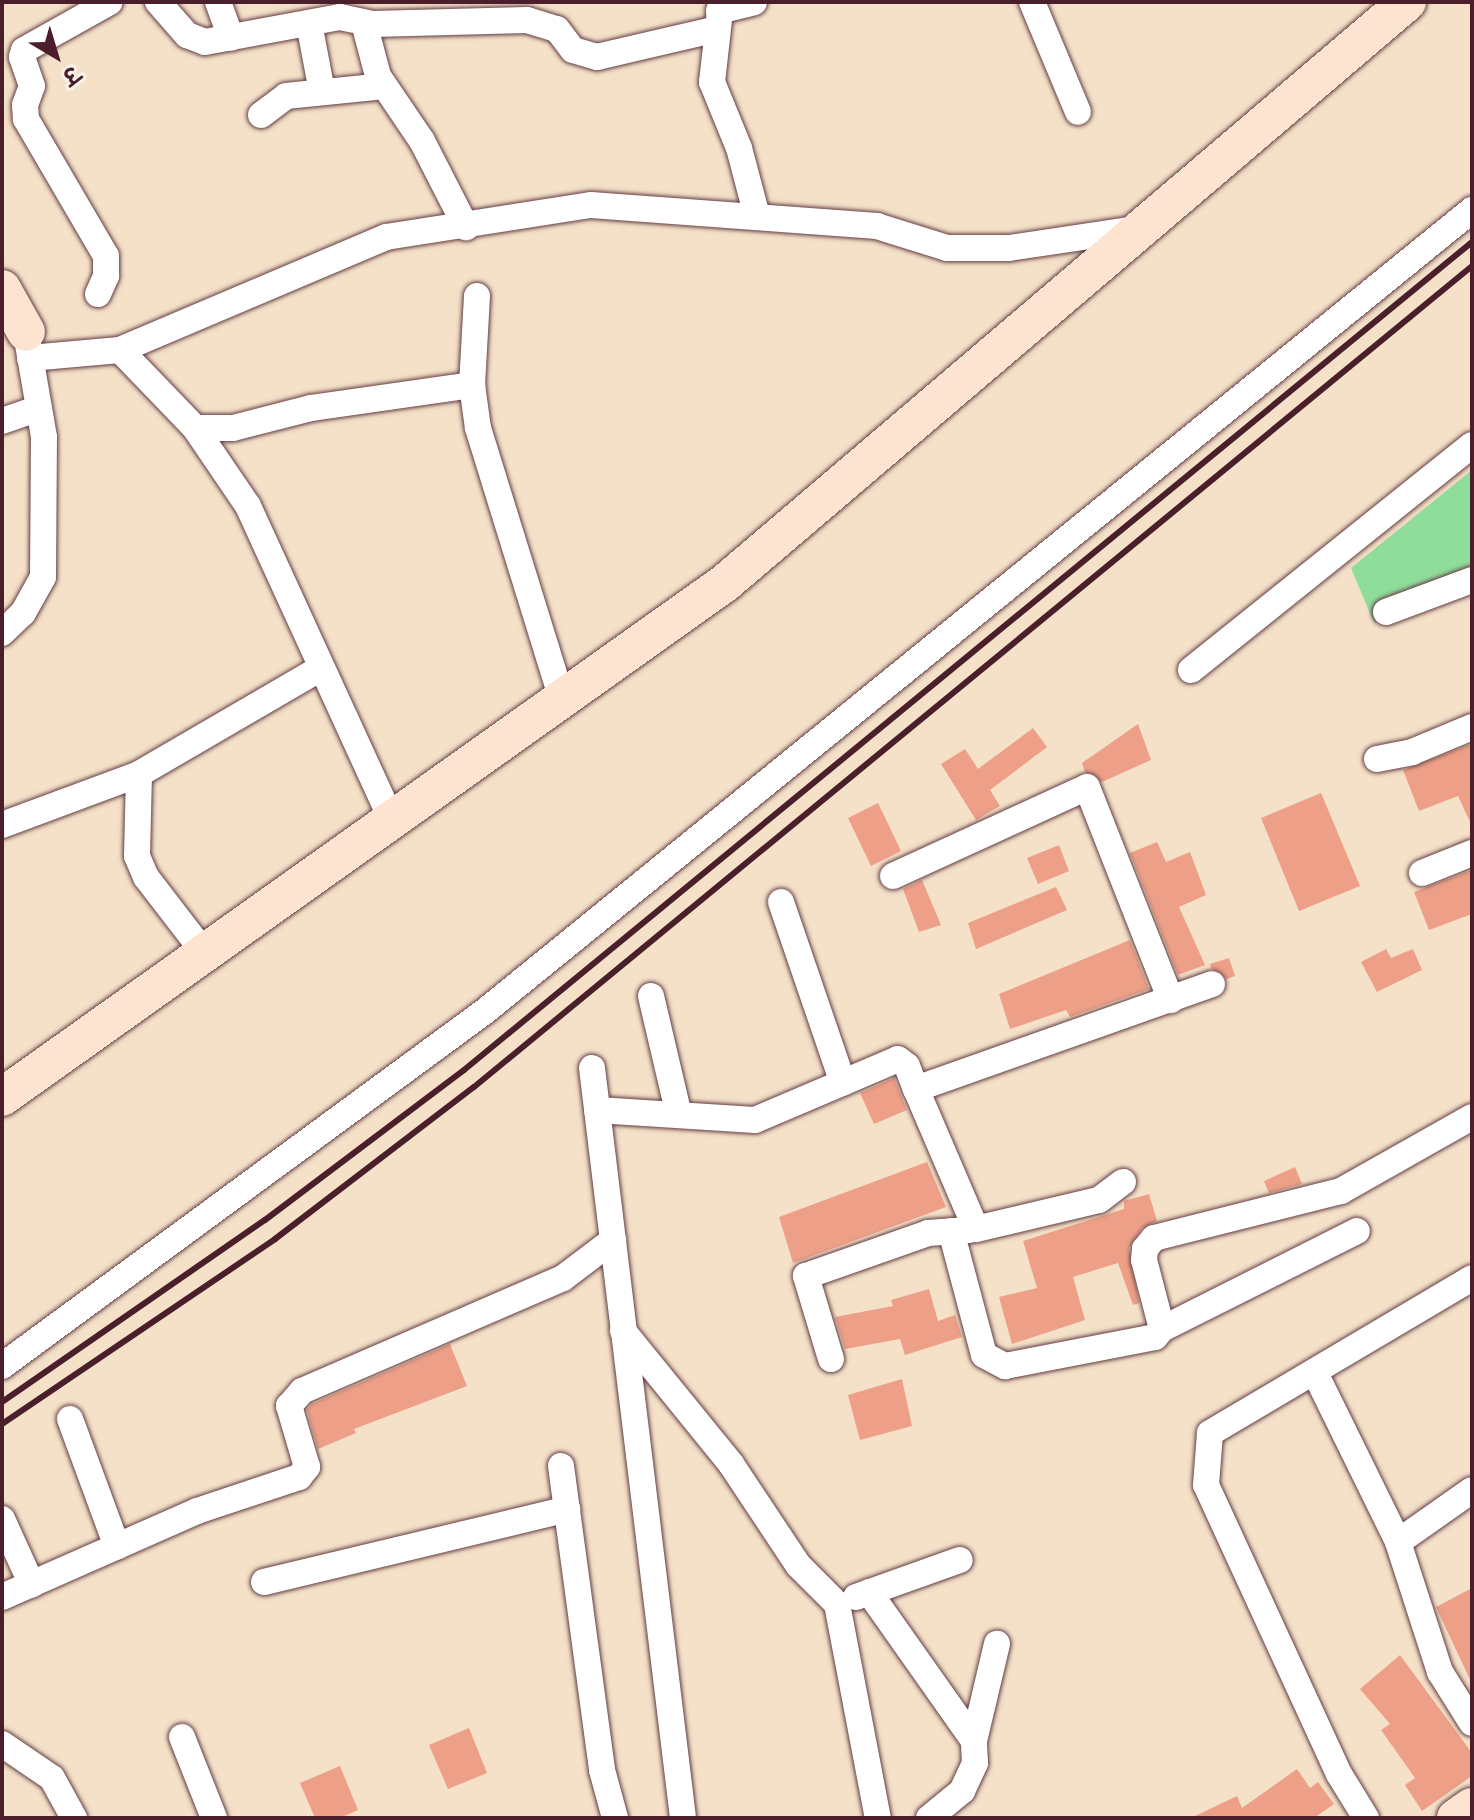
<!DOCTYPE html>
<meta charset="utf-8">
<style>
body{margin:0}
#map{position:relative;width:1474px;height:1820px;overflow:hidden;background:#f4e1c8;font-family:"Shantell Sans","Playpen Sans Deva",sans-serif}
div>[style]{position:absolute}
.green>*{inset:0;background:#8fdd9b}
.building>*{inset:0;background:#eda087}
.roads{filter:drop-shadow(0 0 2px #643c43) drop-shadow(0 0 2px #643c43)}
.street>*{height:26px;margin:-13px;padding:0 13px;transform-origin:13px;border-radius:13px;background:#fff}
.secondary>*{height:38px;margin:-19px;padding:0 19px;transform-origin:19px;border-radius:19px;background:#fde4d1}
.rail>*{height:6px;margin:-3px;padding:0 3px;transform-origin:3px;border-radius:3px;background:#4a1f2b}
span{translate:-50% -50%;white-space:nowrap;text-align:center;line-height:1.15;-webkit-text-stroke:6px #f7f3e8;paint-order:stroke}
.frame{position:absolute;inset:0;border:4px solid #4a1f2b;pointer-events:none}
.north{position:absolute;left:16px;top:16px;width:80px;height:80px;-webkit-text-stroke:6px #f7f3e8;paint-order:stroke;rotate:142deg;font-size:22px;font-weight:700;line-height:32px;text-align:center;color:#4a1f2b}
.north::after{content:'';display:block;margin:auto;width:28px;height:36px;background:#4a1f2b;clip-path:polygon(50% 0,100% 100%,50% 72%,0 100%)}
</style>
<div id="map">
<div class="green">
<i style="clip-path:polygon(1472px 470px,1472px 583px,1374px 623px,1351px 568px)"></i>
</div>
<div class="building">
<i style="clip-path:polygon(1138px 724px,1151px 760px,1102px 782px,1085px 772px,1082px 763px)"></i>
<i style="clip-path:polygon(1033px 728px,1047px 747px,990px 790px,1000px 806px,976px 820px,941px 764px,965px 749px,978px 769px)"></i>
<i style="clip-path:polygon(1472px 744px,1472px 826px,1458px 796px,1419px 811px,1403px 770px)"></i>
<i style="clip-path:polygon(1321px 793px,1360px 886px,1299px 911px,1261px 818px)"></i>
<i style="clip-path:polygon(878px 803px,901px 851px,871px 866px,848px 818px)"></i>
<i style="clip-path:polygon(1157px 842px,1166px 862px,1190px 852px,1206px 895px,1179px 907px,1205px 965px,1178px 975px,1130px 853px)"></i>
<i style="clip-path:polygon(1059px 845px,1069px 871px,1038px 884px,1027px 858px)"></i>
<i style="clip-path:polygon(1472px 870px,1472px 914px,1429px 930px,1414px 892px)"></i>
<i style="clip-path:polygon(922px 880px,941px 925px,919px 932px,903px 889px)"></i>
<i style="clip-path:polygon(1056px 887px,1067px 910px,976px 949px,968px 923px)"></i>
<i style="clip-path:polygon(1130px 940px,1149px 989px,1070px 1017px,1066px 1010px,1010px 1029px,999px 994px)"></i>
<i style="clip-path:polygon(1386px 949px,1391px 958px,1413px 949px,1422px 970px,1377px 992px,1361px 962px)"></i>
<i style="clip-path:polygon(1229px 958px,1235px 976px,1227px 979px,1211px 968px,1210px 964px)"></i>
<i style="clip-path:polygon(894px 1078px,907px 1110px,874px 1124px,860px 1093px)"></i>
<i style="clip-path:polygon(927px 1162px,946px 1207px,793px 1263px,779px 1217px)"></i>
<i style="clip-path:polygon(1295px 1167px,1302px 1184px,1269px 1193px,1264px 1181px)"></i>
<i style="clip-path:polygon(1149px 1194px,1157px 1221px,1142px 1228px,1129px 1248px,1139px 1303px,1133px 1305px,1118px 1263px,1073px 1277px,1085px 1320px,1012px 1344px,999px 1297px,1037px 1288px,1023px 1241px,1124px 1209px,1124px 1201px)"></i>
<i style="clip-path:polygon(929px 1289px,938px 1321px,955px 1315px,962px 1337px,905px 1355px,900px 1339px,845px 1349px,835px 1317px,893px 1306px,891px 1300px)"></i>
<i style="clip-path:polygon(450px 1344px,467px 1386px,354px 1429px,356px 1433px,318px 1449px,307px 1410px,312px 1404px)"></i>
<i style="clip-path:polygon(902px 1379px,912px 1426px,860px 1440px,848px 1395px)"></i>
<i style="clip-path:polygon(1472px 1588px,1472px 1684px,1436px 1607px)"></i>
<i style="clip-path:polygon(1400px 1655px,1472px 1753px,1472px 1776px,1422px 1811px,1405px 1785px,1415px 1778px,1381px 1730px,1390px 1724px,1360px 1689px)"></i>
<i style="clip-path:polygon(469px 1728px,487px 1773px,448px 1789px,429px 1745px)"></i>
<i style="clip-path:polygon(340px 1766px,358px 1810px,340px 1818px,315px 1818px,300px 1783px)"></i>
<i style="clip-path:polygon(1297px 1769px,1310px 1788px,1318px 1782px,1334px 1804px,1314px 1818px,1191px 1818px,1237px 1796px,1242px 1808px)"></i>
</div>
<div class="roads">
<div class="street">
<i style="left:158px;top:2px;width:44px;rotate:48.7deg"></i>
<i style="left:187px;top:35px;width:19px;rotate:21deg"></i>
<i style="left:205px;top:42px;width:137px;rotate:-10.5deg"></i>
<i style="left:340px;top:17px;width:33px;rotate:12deg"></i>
<i style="left:372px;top:24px;width:155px;rotate:-1.5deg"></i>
<i style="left:527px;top:20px;width:31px;rotate:17deg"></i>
<i style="left:557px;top:29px;width:26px;rotate:53deg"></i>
<i style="left:573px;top:50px;width:25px;rotate:16deg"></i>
<i style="left:597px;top:57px;width:123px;rotate:-13.1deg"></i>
<i style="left:218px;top:2px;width:38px;rotate:70deg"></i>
<i style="left:721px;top:2px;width:81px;rotate:96.4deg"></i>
<i style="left:712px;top:82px;width:71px;rotate:67.8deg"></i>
<i style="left:739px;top:148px;width:70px;rotate:75.2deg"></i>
<i style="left:1032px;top:2px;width:119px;rotate:67.3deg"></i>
<i style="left:719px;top:11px;width:36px;rotate:-14deg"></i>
<i style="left:309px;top:23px;width:70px;rotate:79.3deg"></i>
<i style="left:364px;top:23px;width:55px;rotate:75.2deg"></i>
<i style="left:378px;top:76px;width:78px;rotate:55.9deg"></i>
<i style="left:422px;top:141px;width:97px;rotate:62.9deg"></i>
<i style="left:261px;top:115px;width:31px;rotate:-37deg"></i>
<i style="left:286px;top:96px;width:99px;rotate:-5.8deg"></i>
<i style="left:98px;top:294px;width:20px;rotate:-66deg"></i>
<i style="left:106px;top:276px;width:20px;rotate:-90deg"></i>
<i style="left:106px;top:256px;width:159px;rotate:-120.3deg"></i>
<i style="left:26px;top:119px;width:14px;rotate:-94deg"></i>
<i style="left:25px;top:105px;width:20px;rotate:-70deg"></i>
<i style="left:32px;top:86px;width:31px;rotate:-109deg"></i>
<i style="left:22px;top:57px;width:7px;rotate:-74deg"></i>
<i style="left:24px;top:50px;width:98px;rotate:-29.2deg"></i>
<i style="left:477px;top:296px;width:89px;rotate:93.2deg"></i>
<i style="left:472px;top:385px;width:43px;rotate:82.1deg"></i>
<i style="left:478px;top:428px;width:285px;rotate:72.8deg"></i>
<i style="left:120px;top:350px;width:108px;rotate:46.1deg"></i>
<i style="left:195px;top:428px;width:94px;rotate:55.8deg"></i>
<i style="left:248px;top:506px;width:346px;rotate:65.4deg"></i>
<i style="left:30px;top:358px;width:90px;rotate:-5.1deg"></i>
<i style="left:120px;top:350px;width:289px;rotate:-23deg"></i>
<i style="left:386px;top:237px;width:207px;rotate:-8.9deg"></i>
<i style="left:591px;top:205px;width:287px;rotate:4.2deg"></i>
<i style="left:877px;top:226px;width:73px;rotate:17.4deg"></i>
<i style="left:947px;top:248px;width:62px"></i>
<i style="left:1009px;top:248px;width:128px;rotate:-8.5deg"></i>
<i style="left:2px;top:421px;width:39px;rotate:-19deg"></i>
<i style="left:195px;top:428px;width:38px"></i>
<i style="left:233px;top:428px;width:81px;rotate:-14.4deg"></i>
<i style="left:311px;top:408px;width:163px;rotate:-8.1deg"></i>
<i style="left:1386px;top:612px;width:92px;rotate:-20.4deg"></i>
<i style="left:2px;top:633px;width:29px;rotate:-44deg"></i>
<i style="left:23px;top:613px;width:41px;rotate:-60.9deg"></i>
<i style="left:43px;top:577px;width:140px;rotate:-89.6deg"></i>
<i style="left:44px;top:437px;width:94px;rotate:-99.8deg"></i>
<i style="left:1191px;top:670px;width:360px;rotate:-38.7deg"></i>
<i style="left:1377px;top:759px;width:36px;rotate:-11deg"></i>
<i style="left:1412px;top:752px;width:65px;rotate:-22.6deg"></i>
<i style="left:139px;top:774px;width:82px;rotate:91.4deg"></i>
<i style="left:137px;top:856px;width:23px;rotate:67deg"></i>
<i style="left:146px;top:877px;width:97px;rotate:52.5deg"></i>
<i style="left:2px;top:825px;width:146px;rotate:-20.4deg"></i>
<i style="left:139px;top:774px;width:211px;rotate:-30.2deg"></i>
<i style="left:1422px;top:873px;width:54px;rotate:-21.8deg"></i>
<i style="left:893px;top:876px;width:213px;rotate:-24.6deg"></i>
<i style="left:1087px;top:787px;width:229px;rotate:68.5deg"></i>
<i style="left:781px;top:902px;width:191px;rotate:71.1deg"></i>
<i style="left:651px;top:996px;width:122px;rotate:76.8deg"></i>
<i style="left:592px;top:1068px;width:756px;rotate:83.08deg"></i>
<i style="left:916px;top:1089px;width:152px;rotate:66.8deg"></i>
<i style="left:976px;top:1229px;width:126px;rotate:-13.3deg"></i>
<i style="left:1099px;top:1200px;width:30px;rotate:-37deg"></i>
<i style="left:597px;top:1110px;width:158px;rotate:3.6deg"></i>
<i style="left:755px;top:1120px;width:155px;rotate:-23.1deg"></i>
<i style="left:898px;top:1059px;width:11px;rotate:38deg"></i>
<i style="left:907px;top:1066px;width:25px;rotate:69deg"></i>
<i style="left:916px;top:1089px;width:314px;rotate:-19.5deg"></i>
<i style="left:951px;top:1231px;width:128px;rotate:75.1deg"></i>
<i style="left:984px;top:1355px;width:24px;rotate:28deg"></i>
<i style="left:1005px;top:1366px;width:153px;rotate:-10.9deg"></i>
<i style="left:1155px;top:1337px;width:11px;rotate:-49deg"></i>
<i style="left:1162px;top:1329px;width:218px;rotate:-26.7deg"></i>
<i style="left:1162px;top:1329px;width:71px;rotate:-104.6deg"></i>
<i style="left:1144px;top:1260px;width:11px;rotate:-85deg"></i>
<i style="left:1145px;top:1249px;width:14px;rotate:-51deg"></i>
<i style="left:1154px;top:1238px;width:193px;rotate:-14.1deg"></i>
<i style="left:1341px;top:1191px;width:150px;rotate:-29.5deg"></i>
<i style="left:623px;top:1331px;width:171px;rotate:50.9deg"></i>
<i style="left:731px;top:1464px;width:121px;rotate:56.4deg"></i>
<i style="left:798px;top:1565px;width:55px;rotate:45deg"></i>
<i style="left:837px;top:1604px;width:218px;rotate:79.2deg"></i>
<i style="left:831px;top:1359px;width:87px;rotate:-106.8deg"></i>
<i style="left:806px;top:1276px;width:129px;rotate:-19.4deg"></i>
<i style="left:928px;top:1233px;width:41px;rotate:-4.2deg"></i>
<i style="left:2px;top:1366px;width:598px;rotate:-36.3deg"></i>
<i style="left:484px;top:1012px;width:1273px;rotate:-39.07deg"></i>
<i style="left:1316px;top:1375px;width:186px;rotate:63.8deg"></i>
<i style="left:1398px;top:1542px;width:137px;rotate:72.1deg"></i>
<i style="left:1440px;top:1672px;width:60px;rotate:57.9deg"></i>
<i style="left:70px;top:1419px;width:136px;rotate:69.8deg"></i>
<i style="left:561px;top:1466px;width:307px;rotate:82.3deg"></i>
<i style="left:602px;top:1770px;width:50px;rotate:74.8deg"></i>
<i style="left:2px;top:1519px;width:72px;rotate:65.6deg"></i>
<i style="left:1398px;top:1542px;width:90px;rotate:-35.1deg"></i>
<i style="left:264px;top:1582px;width:312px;rotate:-13.5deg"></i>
<i style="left:869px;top:1592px;width:182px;rotate:54.8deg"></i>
<i style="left:2px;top:1597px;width:213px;rotate:-23.8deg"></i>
<i style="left:197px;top:1511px;width:108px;rotate:-18.4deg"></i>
<i style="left:299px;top:1477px;width:13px;rotate:-51deg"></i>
<i style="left:307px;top:1467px;width:64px;rotate:-106.4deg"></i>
<i style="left:289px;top:1406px;width:20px;rotate:-49deg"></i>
<i style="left:302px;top:1391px;width:284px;rotate:-23.4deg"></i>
<i style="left:563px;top:1278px;width:63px;rotate:-37.2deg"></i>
<i style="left:856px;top:1597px;width:110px;rotate:-19.6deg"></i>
<i style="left:182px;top:1737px;width:87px;rotate:68.4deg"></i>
<i style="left:2px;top:1744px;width:60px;rotate:34.2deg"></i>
<i style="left:52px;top:1778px;width:46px;rotate:61.2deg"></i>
<i style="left:929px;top:1818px;width:43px;rotate:-39.3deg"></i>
<i style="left:962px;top:1791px;width:31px;rotate:-65deg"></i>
<i style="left:975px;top:1763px;width:22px;rotate:-93deg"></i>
<i style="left:974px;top:1741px;width:100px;rotate:-76.7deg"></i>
<i style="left:1366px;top:1818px;width:52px;rotate:-121.5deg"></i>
<i style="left:1339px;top:1774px;width:318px;rotate:-114.7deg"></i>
<i style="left:1206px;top:1485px;width:52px;rotate:-85.6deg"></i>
<i style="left:1210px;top:1433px;width:304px;rotate:-30.6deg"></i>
</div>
<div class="secondary">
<i style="left:2px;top:289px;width:49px;rotate:60.8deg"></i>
<i style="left:2px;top:1097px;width:887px;rotate:-35.41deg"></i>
<i style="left:725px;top:583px;width:896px;rotate:-40.43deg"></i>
<i style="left:1456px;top:1818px;width:19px;rotate:-35deg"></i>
</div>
</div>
<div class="rail">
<i style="left:2px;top:1402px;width:320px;rotate:-34.7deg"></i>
<i style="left:265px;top:1220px;width:249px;rotate:-37deg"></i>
<i style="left:464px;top:1070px;width:1304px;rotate:-39.4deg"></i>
<i style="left:2px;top:1424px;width:330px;rotate:-34.1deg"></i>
<i style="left:275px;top:1239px;width:250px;rotate:-37.4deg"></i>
<i style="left:474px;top:1087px;width:1292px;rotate:-39.44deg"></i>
</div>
<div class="frame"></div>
<div class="north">उ</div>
</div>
